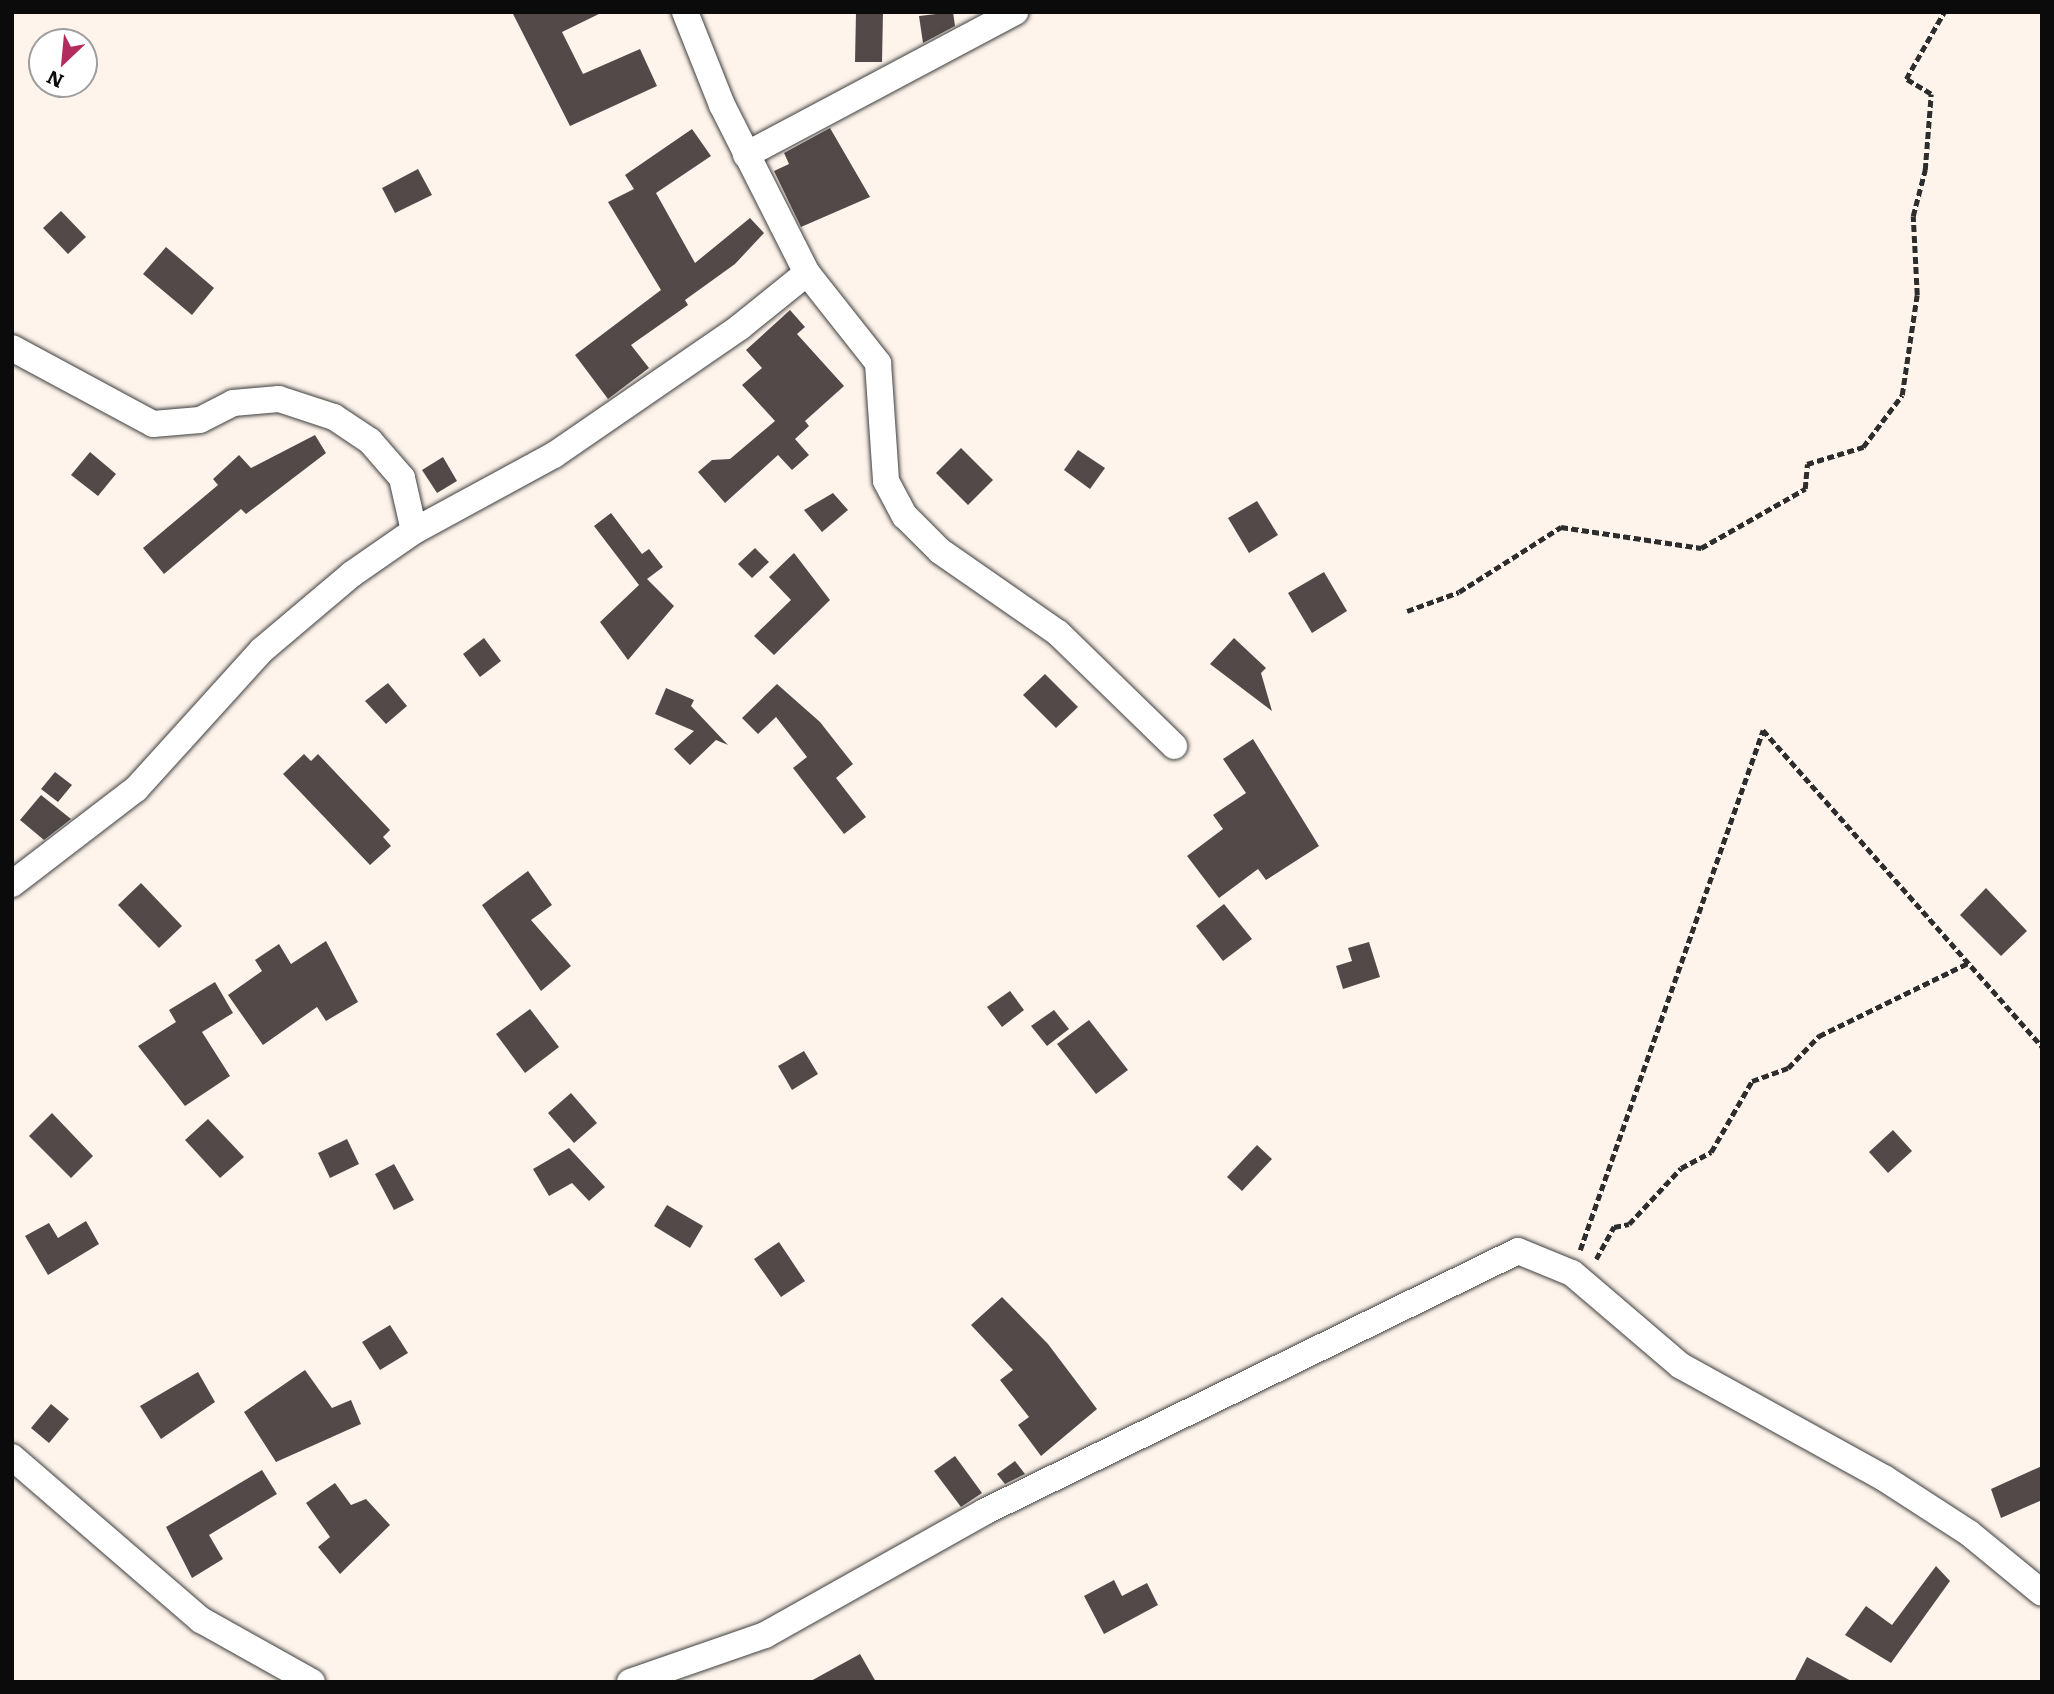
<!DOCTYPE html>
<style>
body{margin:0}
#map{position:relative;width:2054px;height:1694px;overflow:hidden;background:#fef4eb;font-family:Literata,serif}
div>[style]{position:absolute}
.building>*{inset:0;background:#534949}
.path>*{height:4.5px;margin-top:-2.25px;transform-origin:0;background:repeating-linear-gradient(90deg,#2d2d2d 0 7px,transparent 0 10.5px)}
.roads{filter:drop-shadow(0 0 2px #3e3e3e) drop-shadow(0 0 2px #3e3e3e)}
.street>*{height:26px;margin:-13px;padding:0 13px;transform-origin:13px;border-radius:13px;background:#fff}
span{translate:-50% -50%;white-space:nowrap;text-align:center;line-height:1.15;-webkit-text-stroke:7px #fff;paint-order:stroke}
.frame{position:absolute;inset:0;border:14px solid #0b0b0b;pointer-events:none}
.north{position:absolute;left:28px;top:28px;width:70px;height:70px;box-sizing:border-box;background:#fff;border:2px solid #9d9d9d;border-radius:50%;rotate:206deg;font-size:19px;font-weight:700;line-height:28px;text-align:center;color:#0b0b0b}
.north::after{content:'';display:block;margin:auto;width:24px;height:32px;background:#b22d5e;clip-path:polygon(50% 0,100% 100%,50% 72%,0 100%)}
</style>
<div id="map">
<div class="building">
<i style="clip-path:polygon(512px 12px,603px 12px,562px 32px,583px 74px,640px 49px,657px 86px,570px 126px)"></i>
<i style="clip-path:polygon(856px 12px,883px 12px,882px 62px,855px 62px)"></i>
<i style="clip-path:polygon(953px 12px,955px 26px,923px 43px,919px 16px)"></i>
<i style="clip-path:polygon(830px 128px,870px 197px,801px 227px,774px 171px,789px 164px,784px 153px)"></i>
<i style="clip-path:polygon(692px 129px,711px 156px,656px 193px,695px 263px,750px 218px,764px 233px,735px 264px,685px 300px,688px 305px,631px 345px,649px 368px,608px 399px,575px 355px,661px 290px,608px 202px,634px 189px,625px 175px)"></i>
<i style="clip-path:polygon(418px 169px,432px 195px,395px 213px,382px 188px)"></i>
<i style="clip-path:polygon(61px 211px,86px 237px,68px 254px,43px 228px)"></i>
<i style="clip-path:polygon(166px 247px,214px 288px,192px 315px,143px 274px)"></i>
<i style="clip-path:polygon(790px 310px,805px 327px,797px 334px,844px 386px,805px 421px,809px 426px,795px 439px,809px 455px,792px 470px,778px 455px,725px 503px,698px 472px,712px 460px,730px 459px,775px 421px,742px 385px,762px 368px,746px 350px)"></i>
<i style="clip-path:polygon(315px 435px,326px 453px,246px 514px,241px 509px,164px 574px,143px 548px,218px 485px,213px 479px,239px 455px,251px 468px)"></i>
<i style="clip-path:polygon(961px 448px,993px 480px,968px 505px,936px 473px)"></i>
<i style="clip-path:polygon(1078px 450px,1105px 468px,1090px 489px,1064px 470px)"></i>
<i style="clip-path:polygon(90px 452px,116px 474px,98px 496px,71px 475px)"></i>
<i style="clip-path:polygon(443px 457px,457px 481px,437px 493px,422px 470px)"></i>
<i style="clip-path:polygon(833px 493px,848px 510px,822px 532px,804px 510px)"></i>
<i style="clip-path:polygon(1257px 501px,1278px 535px,1249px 553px,1228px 518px)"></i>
<i style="clip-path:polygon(611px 513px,642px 554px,649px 549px,663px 567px,647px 579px,674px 606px,628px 660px,600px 622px,639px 585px,594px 526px)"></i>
<i style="clip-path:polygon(755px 548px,769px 562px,752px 578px,738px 564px)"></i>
<i style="clip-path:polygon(794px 553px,830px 600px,774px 655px,754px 636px,791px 600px,769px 577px)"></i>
<i style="clip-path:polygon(1324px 572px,1347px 611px,1312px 633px,1288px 593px)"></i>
<i style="clip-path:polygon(484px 638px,501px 661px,480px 677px,463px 654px)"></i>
<i style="clip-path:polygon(1234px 638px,1266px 668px,1261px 673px,1272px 711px,1210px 664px)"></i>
<i style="clip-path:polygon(1045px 674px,1078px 707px,1056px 728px,1023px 695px)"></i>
<i style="clip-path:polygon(388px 683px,407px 706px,386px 724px,365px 701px)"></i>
<i style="clip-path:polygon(777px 684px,820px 722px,853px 764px,836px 778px,866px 817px,844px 834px,793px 768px,807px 757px,776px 717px,758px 734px,742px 718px)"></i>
<i style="clip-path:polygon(666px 688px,694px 700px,691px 706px,728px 745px,716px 740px,690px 765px,674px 749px,694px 731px,655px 714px)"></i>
<i style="clip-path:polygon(1253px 739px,1319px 846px,1266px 880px,1258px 869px,1219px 898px,1187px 856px,1223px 829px,1213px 815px,1246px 793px,1223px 759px)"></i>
<i style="clip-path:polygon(304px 754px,311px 761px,318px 754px,390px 830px,383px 837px,391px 846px,370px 865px,283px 774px)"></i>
<i style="clip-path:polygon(55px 772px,72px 785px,58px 802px,41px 789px)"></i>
<i style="clip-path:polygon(41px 795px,71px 819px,44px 840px,20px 820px)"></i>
<i style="clip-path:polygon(528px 871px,552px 905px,531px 920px,571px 966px,541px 991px,482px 905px)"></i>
<i style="clip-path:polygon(141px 883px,182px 926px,159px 948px,118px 905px)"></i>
<i style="clip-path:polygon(1986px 888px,2027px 931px,2001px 956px,1960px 915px)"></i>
<i style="clip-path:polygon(1224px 904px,1252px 939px,1223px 961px,1196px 926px)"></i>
<i style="clip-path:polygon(326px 941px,358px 1002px,326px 1021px,317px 1007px,263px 1045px,228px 995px,262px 971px,255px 960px,279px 944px,291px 964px)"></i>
<i style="clip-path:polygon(1369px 942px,1380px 977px,1343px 989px,1336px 966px,1352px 961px,1348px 948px)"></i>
<i style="clip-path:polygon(215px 982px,233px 1013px,202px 1032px,230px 1076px,185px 1106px,138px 1046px,176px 1022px,169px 1010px)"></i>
<i style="clip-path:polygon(1010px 991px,1024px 1010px,1002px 1027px,987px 1007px)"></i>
<i style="clip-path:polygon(530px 1009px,559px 1047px,525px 1073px,496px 1034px)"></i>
<i style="clip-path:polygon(1054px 1010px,1069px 1029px,1047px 1046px,1031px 1026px)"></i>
<i style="clip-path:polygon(1089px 1020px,1128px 1070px,1096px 1094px,1057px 1044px)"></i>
<i style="clip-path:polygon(804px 1051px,818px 1074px,792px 1090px,778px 1066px)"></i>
<i style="clip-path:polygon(571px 1093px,597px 1123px,574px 1143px,548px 1113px)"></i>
<i style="clip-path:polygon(52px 1113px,93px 1156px,71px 1178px,29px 1136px)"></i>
<i style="clip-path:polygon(208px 1119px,244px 1157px,220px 1178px,185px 1140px)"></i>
<i style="clip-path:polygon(1893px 1130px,1912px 1151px,1888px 1173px,1869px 1152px)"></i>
<i style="clip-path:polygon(347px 1139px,359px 1164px,330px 1178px,318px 1153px)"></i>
<i style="clip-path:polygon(1257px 1145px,1272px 1159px,1242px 1191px,1227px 1177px)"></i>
<i style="clip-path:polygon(569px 1148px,605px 1187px,589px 1201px,572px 1183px,549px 1196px,533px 1169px)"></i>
<i style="clip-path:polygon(394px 1164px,414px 1200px,394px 1210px,375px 1174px)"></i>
<i style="clip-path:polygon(667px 1205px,703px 1226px,690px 1248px,654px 1226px)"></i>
<i style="clip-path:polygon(86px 1221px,99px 1244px,48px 1275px,25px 1236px,49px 1223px,58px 1238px)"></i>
<i style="clip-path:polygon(779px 1242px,805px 1281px,781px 1297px,754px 1259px)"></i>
<i style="clip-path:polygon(1002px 1297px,1048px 1344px,1097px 1409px,1041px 1456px,1018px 1425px,1029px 1417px,1000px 1380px,1013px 1370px,971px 1325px)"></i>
<i style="clip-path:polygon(390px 1325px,408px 1353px,380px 1370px,362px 1342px)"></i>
<i style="clip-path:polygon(305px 1370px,332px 1408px,351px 1400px,361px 1424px,276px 1462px,244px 1412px)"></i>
<i style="clip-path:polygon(198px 1372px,215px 1402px,161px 1439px,140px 1406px)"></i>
<i style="clip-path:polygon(51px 1404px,69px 1419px,49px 1443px,31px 1428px)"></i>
<i style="clip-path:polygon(955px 1456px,982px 1493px,961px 1507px,934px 1471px)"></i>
<i style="clip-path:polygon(1015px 1461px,1025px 1474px,1005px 1484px,997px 1474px)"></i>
<i style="clip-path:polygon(2042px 1466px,2042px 1500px,2001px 1518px,1991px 1489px)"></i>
<i style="clip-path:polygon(262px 1470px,277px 1494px,209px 1535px,223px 1559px,192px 1578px,166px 1527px)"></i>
<i style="clip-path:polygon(335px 1483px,351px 1505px,366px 1499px,390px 1525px,340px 1574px,318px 1547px,330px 1537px,306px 1503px)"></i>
<i style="clip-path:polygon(1936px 1566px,1950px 1581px,1891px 1663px,1845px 1635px,1866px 1606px,1892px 1625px)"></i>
<i style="clip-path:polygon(1114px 1580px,1122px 1596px,1147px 1583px,1158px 1605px,1104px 1634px,1084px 1596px)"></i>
<i style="clip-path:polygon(860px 1654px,876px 1682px,809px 1682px)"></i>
<i style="clip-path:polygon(1807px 1657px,1853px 1682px,1794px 1682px)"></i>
</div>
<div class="path">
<i style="left:1407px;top:611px;width:55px;rotate:-20.1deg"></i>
<i style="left:1459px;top:592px;width:121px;rotate:-32.5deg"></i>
<i style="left:1561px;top:527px;width:142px;rotate:8.5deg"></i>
<i style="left:1701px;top:548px;width:120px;rotate:-29.6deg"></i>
<i style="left:1805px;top:489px;width:25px;rotate:-85deg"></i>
<i style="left:1807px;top:464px;width:59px;rotate:-16.9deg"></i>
<i style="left:1863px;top:447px;width:65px;rotate:-53.1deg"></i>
<i style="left:1902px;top:395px;width:101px;rotate:-81.5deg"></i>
<i style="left:1917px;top:295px;width:79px;rotate:-92.9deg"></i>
<i style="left:1913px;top:216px;width:48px;rotate:-75.4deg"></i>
<i style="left:1925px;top:170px;width:76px;rotate:-85.5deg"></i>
<i style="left:1931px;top:94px;width:29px;rotate:-149deg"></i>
<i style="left:1906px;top:79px;width:77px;rotate:-60.4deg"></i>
<i style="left:1580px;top:1250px;width:551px;rotate:-70.61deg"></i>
<i style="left:1763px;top:730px;width:422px;rotate:48.6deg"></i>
<i style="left:1596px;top:1259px;width:37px;rotate:-61deg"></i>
<i style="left:1614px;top:1227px;width:15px;rotate:-11deg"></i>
<i style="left:1629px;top:1224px;width:76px;rotate:-47.1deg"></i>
<i style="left:1681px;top:1168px;width:34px;rotate:-28deg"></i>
<i style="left:1711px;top:1152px;width:82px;rotate:-60deg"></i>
<i style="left:1752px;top:1081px;width:38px;rotate:-20deg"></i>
<i style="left:1788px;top:1068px;width:45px;rotate:-45.9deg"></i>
<i style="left:1819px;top:1036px;width:166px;rotate:-26.1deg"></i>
</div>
<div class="roads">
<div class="street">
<i style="left:685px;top:12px;width:100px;rotate:68.3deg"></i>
<i style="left:722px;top:105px;width:188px;rotate:63.2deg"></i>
<i style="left:807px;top:273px;width:115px;rotate:51.7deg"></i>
<i style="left:878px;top:363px;width:118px;rotate:86.1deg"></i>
<i style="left:886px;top:481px;width:40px;rotate:62deg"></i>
<i style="left:905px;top:516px;width:49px;rotate:45deg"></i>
<i style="left:940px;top:551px;width:144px;rotate:34.8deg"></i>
<i style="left:1058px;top:633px;width:162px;rotate:44.2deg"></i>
<i style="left:746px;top:155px;width:305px;rotate:-28deg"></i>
<i style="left:12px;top:348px;width:160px;rotate:28.3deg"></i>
<i style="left:153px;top:424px;width:47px;rotate:-4.9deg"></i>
<i style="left:200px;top:420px;width:37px;rotate:-27deg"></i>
<i style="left:233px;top:403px;width:46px;rotate:-5deg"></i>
<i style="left:279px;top:399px;width:58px;rotate:18.1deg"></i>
<i style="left:334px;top:417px;width:43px;rotate:33.7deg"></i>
<i style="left:370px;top:441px;width:49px;rotate:49.1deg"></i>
<i style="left:402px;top:478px;width:54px;rotate:77.2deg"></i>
<i style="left:12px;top:884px;width:156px;rotate:-37.5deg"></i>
<i style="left:136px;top:789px;width:188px;rotate:-47.8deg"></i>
<i style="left:262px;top:650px;width:118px;rotate:-40.2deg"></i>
<i style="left:352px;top:574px;width:75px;rotate:-34.7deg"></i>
<i style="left:414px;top:531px;width:159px;rotate:-28.5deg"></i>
<i style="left:554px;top:455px;width:226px;rotate:-34.5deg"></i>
<i style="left:740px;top:327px;width:86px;rotate:-38.9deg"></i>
<i style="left:12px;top:1457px;width:250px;rotate:40.8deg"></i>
<i style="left:201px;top:1620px;width:127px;rotate:29.2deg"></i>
<i style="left:630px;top:1682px;width:143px;rotate:-19.2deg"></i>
<i style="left:765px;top:1635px;width:251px;rotate:-29.3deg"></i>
<i style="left:984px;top:1512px;width:594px;rotate:-26.05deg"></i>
<i style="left:1518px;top:1251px;width:58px;rotate:22.2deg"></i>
<i style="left:1572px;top:1273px;width:143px;rotate:40.5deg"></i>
<i style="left:1681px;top:1366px;width:232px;rotate:28.9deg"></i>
<i style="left:1884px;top:1478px;width:101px;rotate:32.9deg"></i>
<i style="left:1969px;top:1533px;width:94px;rotate:39.4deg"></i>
</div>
</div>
<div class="frame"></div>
<div class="north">N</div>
</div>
